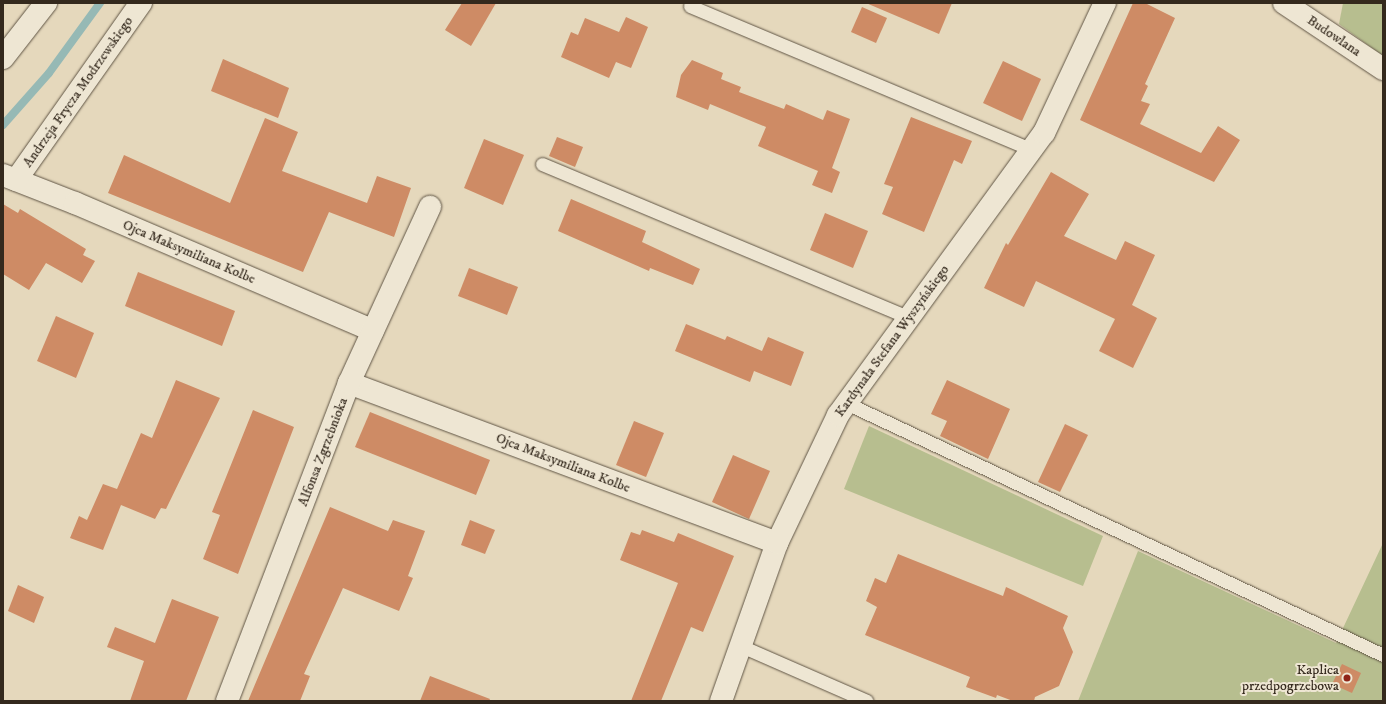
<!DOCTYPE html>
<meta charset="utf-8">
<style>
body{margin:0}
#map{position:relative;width:1386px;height:704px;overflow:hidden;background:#e5d8bc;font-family:"IM FELL DW Pica",serif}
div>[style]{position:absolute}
.green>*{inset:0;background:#b7be8f}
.stream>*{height:8px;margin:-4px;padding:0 4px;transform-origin:4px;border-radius:4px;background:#96b9b5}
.building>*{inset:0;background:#ce8b65}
.roads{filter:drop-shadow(0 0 1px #605545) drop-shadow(0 0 1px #605545)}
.lane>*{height:13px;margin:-6.5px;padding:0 6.5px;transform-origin:6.5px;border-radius:6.5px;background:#eee6d3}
.street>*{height:22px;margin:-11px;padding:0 11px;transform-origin:11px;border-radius:11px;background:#eee6d3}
.secondary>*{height:22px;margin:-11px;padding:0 11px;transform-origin:11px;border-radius:11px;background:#eee6d3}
.dots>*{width:11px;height:11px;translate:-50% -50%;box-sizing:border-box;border:2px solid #eee6d3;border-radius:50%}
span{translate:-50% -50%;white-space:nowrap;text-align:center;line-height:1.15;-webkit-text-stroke:4px #eee6d3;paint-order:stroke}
.street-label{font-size:14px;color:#34291d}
.poi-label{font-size:14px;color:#34291d}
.right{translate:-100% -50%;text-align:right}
.frame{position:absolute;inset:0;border:4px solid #34291d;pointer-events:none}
</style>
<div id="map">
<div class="green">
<i style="clip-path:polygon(1343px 3px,1383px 3px,1383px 56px,1339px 24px)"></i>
<i style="clip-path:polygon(869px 426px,1103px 536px,1083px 586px,844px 489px)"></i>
<i style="clip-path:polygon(1383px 543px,1383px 701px,1078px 701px,1138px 551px,1336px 643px)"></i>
</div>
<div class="stream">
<i style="left:3px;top:125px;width:69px;rotate:-48.5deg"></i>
<i style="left:49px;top:73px;width:87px;rotate:-53.9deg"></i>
</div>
<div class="building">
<i style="clip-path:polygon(462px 3px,496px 3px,471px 46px,445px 30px)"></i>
<i style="clip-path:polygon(866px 3px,952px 3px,939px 34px)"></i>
<i style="clip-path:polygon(1133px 3px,1145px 3px,1175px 18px,1145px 84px,1148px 86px,1141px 101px,1150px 104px,1140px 124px,1201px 153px,1218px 126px,1240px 140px,1214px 182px,1080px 120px)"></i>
<i style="clip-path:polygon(862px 7px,887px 18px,876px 43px,851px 32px)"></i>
<i style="clip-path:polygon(626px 17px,648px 27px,631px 68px,616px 62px,609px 78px,561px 57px,571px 32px,578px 35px,585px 18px,619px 32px)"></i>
<i style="clip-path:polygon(223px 59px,289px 88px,278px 118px,211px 91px)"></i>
<i style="clip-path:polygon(692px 60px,723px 73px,721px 79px,741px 87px,739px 92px,784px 109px,786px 104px,823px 120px,827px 110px,850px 119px,832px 168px,840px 172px,832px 193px,812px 185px,818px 171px,758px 146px,766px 127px,710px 104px,708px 110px,676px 97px,681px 75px)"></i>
<i style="clip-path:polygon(1003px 61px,1041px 79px,1022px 121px,983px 103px)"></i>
<i style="clip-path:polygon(911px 117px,972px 141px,962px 164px,954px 160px,924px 232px,882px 214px,893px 187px,884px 184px)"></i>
<i style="clip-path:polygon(265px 118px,298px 132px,282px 171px,367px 203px,377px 176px,411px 188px,394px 237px,329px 212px,303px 272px,108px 193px,124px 155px,230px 203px)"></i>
<i style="clip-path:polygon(557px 137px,583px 147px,575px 167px,549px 156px)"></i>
<i style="clip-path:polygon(484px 139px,524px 155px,503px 205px,464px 188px)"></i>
<i style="clip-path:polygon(1051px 172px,1089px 194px,1064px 236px,1116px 260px,1125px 241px,1155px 255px,1132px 305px,1157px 318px,1133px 368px,1099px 351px,1115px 319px,1036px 281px,1024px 307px,984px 288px,1006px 243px,1008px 245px)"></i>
<i style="clip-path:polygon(571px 199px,646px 231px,642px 242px,700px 269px,693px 285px,650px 268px,649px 271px,558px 231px)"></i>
<i style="clip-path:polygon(3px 204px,18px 213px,20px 209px,86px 249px,83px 255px,95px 261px,82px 283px,46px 263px,29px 290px,3px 274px)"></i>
<i style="clip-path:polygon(825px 213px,868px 231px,853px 268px,810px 250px)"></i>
<i style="clip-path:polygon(469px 268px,518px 287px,507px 315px,458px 296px)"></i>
<i style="clip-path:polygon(138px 272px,235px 311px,222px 346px,125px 306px)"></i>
<i style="clip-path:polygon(56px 316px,94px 333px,76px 378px,37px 361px)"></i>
<i style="clip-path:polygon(686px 324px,725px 340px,727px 336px,762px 351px,768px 337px,804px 352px,791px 386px,754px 371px,750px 382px,675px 351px)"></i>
<i style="clip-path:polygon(176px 380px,220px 398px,166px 509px,161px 508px,155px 519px,121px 505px,103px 550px,70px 538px,79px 516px,87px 520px,103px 484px,117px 489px,141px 433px,152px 438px)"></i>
<i style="clip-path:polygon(947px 380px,1010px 409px,988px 459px,940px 436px,947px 421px,931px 414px)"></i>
<i style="clip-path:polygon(253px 410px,294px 427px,238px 574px,203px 559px,220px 515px,212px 512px)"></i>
<i style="clip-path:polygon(370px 412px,490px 460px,476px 495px,355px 447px)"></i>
<i style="clip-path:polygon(634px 421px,664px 433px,646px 477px,616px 465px)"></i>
<i style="clip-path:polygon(1065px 424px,1088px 435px,1060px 492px,1038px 482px)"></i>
<i style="clip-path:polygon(733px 455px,770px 471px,749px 519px,712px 502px)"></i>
<i style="clip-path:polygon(330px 507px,388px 531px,393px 520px,425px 531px,408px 576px,413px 578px,399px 611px,343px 588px,304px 674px,310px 676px,300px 701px,248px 701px)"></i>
<i style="clip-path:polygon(470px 520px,495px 530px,485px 554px,461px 545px)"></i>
<i style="clip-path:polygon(642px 530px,674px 542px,678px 533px,734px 556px,703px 632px,691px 627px,661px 701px,631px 701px,678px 583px,620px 560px,631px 532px,640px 535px)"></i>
<i style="clip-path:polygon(898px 554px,1003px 596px,1006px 587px,1068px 616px,1063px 628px,1073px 652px,1059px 686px,1035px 697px,1034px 701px,1013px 701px,997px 695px,996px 698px,966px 687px,970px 677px,865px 635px,877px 607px,866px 601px,875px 578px,886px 583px)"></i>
<i style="clip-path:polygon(18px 585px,44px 597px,34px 623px,8px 611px)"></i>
<i style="clip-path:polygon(172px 599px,219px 617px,186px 701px,130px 701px,144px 661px,107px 647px,115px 627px,155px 643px)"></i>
<i style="clip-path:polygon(1342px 664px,1361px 673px,1352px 693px,1332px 684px)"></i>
<i style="clip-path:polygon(430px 676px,490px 699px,489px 701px,420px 701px)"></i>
</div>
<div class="roads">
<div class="lane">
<i style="left:690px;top:6px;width:371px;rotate:22.8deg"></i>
<i style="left:542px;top:164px;width:397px;rotate:22.7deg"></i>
<i style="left:846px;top:403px;width:593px;rotate:25.14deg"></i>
<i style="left:741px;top:646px;width:137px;rotate:23.6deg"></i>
</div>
<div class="street">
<i style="left:1284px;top:3px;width:119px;rotate:33.7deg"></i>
<i style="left:3px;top:175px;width:77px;rotate:21.3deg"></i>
<i style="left:75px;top:203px;width:324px;rotate:23.2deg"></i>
<i style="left:16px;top:180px;width:217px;rotate:-54.8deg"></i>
<i style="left:349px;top:383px;width:457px;rotate:20.5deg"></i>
<i style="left:227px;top:701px;width:341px;rotate:-69deg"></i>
<i style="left:349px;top:383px;width:194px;rotate:-65.3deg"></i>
<i style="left:721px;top:701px;width:168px;rotate:-70.5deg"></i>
<i style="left:777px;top:543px;width:142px;rotate:-64.5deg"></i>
<i style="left:838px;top:415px;width:349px;rotate:-53.9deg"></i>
<i style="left:1044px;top:133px;width:144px;rotate:-64.9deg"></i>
</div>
<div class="secondary">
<i style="left:3px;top:58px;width:70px;rotate:-52deg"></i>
</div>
</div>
<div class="dots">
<i style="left:1347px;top:678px;background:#8f2418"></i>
</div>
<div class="street-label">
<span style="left:1334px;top:36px;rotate:34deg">Budowlana</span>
<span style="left:78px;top:92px;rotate:-55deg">Andrzeja Frycza Modrzewskiego</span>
<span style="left:189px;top:252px;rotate:23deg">Ojca Maksymiliana Kolbe</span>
<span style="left:892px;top:341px;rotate:-54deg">Kardynała Stefana Wyszyńskiego</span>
<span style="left:323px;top:452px;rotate:-69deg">Alfonsa Zgrzebnioka</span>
<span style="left:563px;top:463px;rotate:21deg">Ojca Maksymiliana Kolbe</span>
</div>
<div class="poi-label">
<span class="right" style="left:1339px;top:678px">Kaplica<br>przedpogrzebowa</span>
</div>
<div class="frame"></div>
</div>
